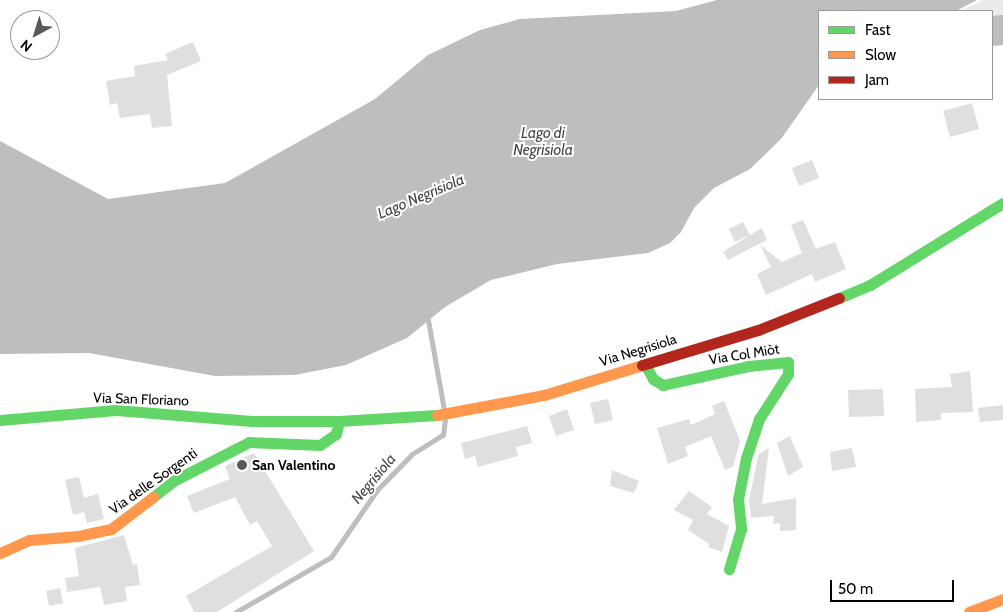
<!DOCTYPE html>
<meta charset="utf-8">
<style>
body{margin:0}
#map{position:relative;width:1003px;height:612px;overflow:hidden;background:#fff;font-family:Cabin,sans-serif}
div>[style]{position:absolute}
.green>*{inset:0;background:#ebebeb}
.water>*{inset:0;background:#bebebe}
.stream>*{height:5px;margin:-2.5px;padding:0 2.5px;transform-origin:2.5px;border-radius:2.5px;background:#bebebe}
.river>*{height:30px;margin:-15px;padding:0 15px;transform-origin:15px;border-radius:15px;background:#bebebe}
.building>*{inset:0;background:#dfdfdf}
.fast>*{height:11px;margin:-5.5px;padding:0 5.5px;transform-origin:5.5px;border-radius:5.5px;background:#63d668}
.slow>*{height:11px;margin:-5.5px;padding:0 5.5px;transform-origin:5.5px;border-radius:5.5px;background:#ff974d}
.jam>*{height:11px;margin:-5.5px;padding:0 5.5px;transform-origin:5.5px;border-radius:5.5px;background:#b3261e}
.dots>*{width:14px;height:14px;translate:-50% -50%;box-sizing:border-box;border:2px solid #fff;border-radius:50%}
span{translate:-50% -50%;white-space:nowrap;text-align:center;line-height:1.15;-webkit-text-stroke:4px #fff;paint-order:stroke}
.street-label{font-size:14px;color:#000}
.poi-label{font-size:14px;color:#000;font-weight:700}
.left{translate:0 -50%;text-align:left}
.water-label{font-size:15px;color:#434343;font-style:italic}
.legend{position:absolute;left:818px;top:10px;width:175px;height:90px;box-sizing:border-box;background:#fff;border:1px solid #999;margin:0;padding:6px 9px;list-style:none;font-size:15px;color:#000}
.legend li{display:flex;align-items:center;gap:10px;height:25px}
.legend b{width:25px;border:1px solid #999}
.north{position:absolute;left:10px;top:10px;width:50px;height:50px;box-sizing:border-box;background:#fff;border:1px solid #999;border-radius:50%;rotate:219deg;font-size:14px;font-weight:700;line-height:20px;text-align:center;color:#000}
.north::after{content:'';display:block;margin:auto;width:18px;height:22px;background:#595959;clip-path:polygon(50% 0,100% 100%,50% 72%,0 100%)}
.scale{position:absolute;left:830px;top:580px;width:124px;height:22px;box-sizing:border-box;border:2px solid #000;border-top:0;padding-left:6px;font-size:15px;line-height:18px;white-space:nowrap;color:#000;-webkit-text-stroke:4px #fff;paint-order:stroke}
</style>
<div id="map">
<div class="green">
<i style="clip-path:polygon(984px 0,1003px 0,1003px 23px,992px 24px,992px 11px,959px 11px)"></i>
</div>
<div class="water">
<i style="clip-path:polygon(717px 0,977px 0,956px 11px,819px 11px,819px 85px,781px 139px,750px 169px,714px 188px,694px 208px,681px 232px,670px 243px,648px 253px,557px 264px,491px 280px,445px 307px,407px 338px,346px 365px,295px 375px,215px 376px,89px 353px,0 354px,0 141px,108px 199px,225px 183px,375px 99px,428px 55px,480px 30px,520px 19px,676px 11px)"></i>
</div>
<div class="stream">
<i style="left:428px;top:320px;width:91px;rotate:79.9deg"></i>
<i style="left:236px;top:612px;width:110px;rotate:-30.1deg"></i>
<i style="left:331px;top:557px;width:81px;rotate:-55.5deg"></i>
<i style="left:377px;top:490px;width:50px;rotate:-45.8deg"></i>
<i style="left:412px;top:454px;width:36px;rotate:-32deg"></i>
<i style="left:443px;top:435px;width:16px;rotate:-83deg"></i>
</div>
<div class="river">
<i style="left:992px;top:31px;width:11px;rotate:-5deg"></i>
</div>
<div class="building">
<i style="clip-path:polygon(193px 42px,201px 61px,167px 75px,172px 126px,152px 128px,150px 114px,120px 118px,117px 103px,110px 105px,106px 81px,135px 76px,134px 66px,168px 60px,165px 54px)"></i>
<i style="clip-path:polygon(972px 103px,979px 129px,950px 137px,943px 111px)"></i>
<i style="clip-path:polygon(812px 160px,819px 178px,799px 186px,792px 168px)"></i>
<i style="clip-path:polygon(803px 220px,816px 249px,835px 242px,846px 269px,815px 282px,812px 274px,766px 295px,757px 274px,771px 267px,760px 245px,782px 262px,802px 253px,791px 225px)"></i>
<i style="clip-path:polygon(743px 222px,750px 235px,762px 228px,767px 240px,728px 260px,723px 252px,750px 235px,735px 242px,729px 229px)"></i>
<i style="clip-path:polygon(970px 371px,973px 412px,941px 413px,941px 420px,916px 422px,915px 389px,952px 387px,950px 374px)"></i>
<i style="clip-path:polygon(883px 389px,884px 416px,849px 417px,848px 390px)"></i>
<i style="clip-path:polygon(608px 399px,613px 420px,595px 424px,590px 403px)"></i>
<i style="clip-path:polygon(724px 401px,740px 441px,733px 467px,725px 470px,711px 436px,685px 447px,688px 456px,668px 464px,657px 428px,689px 419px,691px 425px,715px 414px,712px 406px)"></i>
<i style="clip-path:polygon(1003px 405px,1003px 420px,980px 422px,978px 408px)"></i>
<i style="clip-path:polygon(567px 409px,574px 430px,556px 436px,549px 416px)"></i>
<i style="clip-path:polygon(527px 426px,532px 443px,516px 447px,518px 456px,478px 467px,475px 456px,465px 459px,461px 443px)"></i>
<i style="clip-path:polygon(790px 436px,803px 467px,788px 476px,777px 443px)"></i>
<i style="clip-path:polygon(769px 448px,762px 504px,796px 498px,796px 530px,780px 531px,780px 523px,773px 524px,774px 516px,751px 518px,749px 500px,757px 461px,759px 454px)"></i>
<i style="clip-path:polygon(852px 448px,856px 467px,832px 471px,830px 452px)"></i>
<i style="clip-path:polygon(254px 453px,314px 551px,217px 612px,194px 612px,186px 596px,272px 546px,257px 521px,250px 525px,235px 497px,194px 513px,187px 496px,230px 479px,225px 466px)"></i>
<i style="clip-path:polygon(612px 470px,639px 481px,634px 493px,610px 486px)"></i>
<i style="clip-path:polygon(79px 477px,84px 498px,98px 494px,104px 519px,87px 523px,84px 512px,73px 515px,65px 480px)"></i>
<i style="clip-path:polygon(689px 491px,712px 507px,707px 514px,729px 526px,722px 552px,708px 547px,709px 544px,688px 530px,693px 520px,674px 510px)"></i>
<i style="clip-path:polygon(124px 535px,133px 565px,137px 564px,140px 585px,125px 587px,127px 601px,104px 605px,100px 587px,67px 592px,65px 578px,79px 576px,75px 548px)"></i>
<i style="clip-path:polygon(60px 588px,63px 603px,49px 606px,46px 591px)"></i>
</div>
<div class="fast">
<i style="left:839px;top:298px;width:34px;rotate:-23deg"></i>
<i style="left:870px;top:285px;width:156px;rotate:-31.7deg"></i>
<i style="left:645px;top:364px;width:17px;rotate:62deg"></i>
<i style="left:653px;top:379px;width:12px;rotate:31deg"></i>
<i style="left:663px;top:385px;width:87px;rotate:-12.6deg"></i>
<i style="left:748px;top:366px;width:40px;rotate:-5.7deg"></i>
<i style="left:788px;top:362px;width:12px;rotate:90deg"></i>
<i style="left:788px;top:374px;width:54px;rotate:122.8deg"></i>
<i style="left:759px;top:419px;width:41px;rotate:108.4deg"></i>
<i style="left:746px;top:458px;width:42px;rotate:101deg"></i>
<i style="left:738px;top:499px;width:30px;rotate:84deg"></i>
<i style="left:741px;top:529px;width:42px;rotate:106.7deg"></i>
<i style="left:0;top:420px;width:116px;rotate:-4.9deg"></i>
<i style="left:116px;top:410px;width:136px;rotate:4.6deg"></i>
<i style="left:252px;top:421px;width:87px"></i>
<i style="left:339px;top:421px;width:98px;rotate:-3.5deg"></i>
<i style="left:153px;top:497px;width:28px;rotate:-38deg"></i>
<i style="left:175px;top:480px;width:83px;rotate:-27.2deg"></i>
<i style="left:249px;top:442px;width:71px;rotate:2.4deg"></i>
<i style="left:320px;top:445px;width:19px;rotate:-35deg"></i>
<i style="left:336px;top:434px;width:13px;rotate:-77deg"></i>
</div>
<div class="slow">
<i style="left:437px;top:415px;width:109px;rotate:-10.6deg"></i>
<i style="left:544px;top:395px;width:102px;rotate:-17deg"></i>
<i style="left:0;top:553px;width:32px;rotate:-24deg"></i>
<i style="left:29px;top:540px;width:49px;rotate:-4.7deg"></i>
<i style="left:78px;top:536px;width:34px;rotate:-12deg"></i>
<i style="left:111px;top:529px;width:53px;rotate:-37.3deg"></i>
<i style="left:969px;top:612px;width:36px;rotate:-21deg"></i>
</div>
<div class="jam">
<i style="left:642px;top:365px;width:121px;rotate:-16.8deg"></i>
<i style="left:758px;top:330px;width:87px;rotate:-21.6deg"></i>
</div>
<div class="dots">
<i style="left:242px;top:465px;background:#595959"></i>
</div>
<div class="street-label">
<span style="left:638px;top:350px;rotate:-17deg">Via Negrisiola</span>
<span style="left:744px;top:354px;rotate:-9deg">Via Col Miòt</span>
<span style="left:141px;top:399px;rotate:2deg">Via San Floriano</span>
<span style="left:153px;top:481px;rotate:-35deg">Via delle Sorgenti</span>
</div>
<div class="poi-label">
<span class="left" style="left:252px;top:465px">San Valentino</span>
</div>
<div class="water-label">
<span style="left:543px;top:142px">Lago di<br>Negrisiola</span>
<span style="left:421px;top:197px;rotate:-23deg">Lago Negrisiola</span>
<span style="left:374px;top:479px;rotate:-50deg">Negrisiola</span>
</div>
<ul class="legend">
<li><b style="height:6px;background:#63d668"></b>Fast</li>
<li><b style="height:6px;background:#ff974d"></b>Slow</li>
<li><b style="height:6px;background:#b3261e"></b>Jam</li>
</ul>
<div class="north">N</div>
<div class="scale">50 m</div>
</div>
